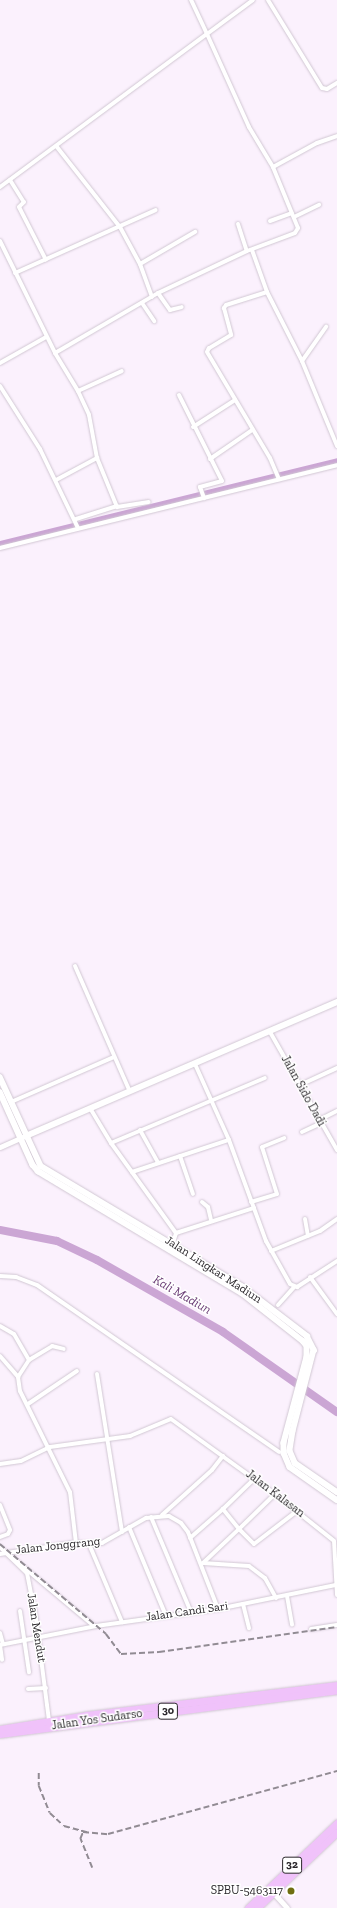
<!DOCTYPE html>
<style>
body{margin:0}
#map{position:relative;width:337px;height:1908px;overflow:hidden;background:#fbf1fd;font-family:"Zilla Slab",serif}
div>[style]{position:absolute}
.canal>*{height:4.5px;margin:-2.25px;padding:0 2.25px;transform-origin:2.25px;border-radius:2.25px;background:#cba6d4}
.river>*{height:8px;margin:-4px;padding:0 4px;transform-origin:4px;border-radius:4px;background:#cba6d4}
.roads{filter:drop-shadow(0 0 1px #d1c7d3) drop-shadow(0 0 1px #d1c7d3)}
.minor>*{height:4px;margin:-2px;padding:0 2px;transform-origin:2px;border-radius:2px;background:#fff}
.tertiary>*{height:5px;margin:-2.5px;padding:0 2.5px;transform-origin:2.5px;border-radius:2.5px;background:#fff}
.secondary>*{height:5.5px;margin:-2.75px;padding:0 2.75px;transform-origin:2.75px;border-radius:2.75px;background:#fff}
.trunk>*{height:7px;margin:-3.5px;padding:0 3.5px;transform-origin:3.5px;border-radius:3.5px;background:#f0c2fa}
.rail>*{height:1.5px;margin-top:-0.75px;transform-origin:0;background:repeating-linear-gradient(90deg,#918b93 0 6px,transparent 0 9px)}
.dots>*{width:11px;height:11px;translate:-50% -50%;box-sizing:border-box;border:2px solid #fff;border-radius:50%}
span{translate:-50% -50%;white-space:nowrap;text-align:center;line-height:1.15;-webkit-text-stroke:3px #fff;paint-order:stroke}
.shield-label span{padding:1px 3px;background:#fff;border:1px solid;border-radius:3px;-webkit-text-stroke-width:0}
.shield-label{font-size:11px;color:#282529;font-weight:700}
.street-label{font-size:12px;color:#282529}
.poi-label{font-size:12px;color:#282529}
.right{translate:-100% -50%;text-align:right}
.water-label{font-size:13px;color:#693b74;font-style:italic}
</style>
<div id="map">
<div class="canal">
<i style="left:0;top:543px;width:347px;rotate:-13.8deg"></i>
</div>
<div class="river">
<i style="left:0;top:1230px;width:58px;rotate:10.9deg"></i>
<i style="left:57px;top:1241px;width:44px;rotate:25.4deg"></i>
<i style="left:97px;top:1260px;width:145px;rotate:29.7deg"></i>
<i style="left:223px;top:1332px;width:139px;rotate:35.1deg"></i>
</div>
<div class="roads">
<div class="minor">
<i style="left:268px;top:0;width:103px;rotate:58.5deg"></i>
<i style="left:322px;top:88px;width:5px;rotate:11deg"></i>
<i style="left:327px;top:89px;width:12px;rotate:-31deg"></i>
<i style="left:57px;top:147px;width:102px;rotate:51.8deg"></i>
<i style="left:120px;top:227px;width:42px;rotate:61.6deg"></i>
<i style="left:140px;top:264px;width:35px;rotate:70deg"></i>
<i style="left:273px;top:167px;width:50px;rotate:-28.6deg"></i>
<i style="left:317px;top:143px;width:21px;rotate:-19deg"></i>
<i style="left:10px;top:180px;width:26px;rotate:58deg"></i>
<i style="left:24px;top:202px;width:7px;rotate:135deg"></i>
<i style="left:19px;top:207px;width:59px;rotate:63deg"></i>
<i style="left:0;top:187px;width:257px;rotate:-36.5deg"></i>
<i style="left:207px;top:34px;width:38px;rotate:-115deg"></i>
<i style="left:294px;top:217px;width:28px;rotate:-26deg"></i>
<i style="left:270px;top:221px;width:23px;rotate:-20deg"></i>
<i style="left:238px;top:224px;width:28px;rotate:72deg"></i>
<i style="left:0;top:241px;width:125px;rotate:63.8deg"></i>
<i style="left:55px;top:353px;width:119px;rotate:-30.2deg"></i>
<i style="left:158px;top:293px;width:98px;rotate:-25.3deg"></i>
<i style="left:247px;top:251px;width:51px;rotate:-20.6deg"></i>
<i style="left:295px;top:233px;width:6px;rotate:-59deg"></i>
<i style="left:298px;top:228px;width:66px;rotate:-112.3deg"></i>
<i style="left:273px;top:167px;width:47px;rotate:-121deg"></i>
<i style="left:249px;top:127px;width:102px;rotate:-114.3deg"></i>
<i style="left:207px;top:34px;width:57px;rotate:-36.5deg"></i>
<i style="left:252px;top:250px;width:45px;rotate:70.3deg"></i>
<i style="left:267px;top:292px;width:77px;rotate:63.1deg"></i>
<i style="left:302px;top:361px;width:92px;rotate:67.6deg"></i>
<i style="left:140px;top:264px;width:64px;rotate:-30.2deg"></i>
<i style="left:15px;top:273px;width:154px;rotate:-24.1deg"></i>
<i style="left:267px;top:292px;width:43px;rotate:162.4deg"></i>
<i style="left:226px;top:305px;width:4px;rotate:124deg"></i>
<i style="left:224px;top:308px;width:28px;rotate:75deg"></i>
<i style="left:231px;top:335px;width:26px;rotate:149deg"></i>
<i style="left:209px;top:348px;width:4px;rotate:117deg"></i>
<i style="left:207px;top:352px;width:123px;rotate:59.3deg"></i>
<i style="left:270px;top:458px;width:23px;rotate:67deg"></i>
<i style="left:158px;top:293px;width:21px;rotate:55deg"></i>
<i style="left:170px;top:310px;width:12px;rotate:-14deg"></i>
<i style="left:142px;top:303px;width:22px;rotate:56deg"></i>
<i style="left:55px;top:353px;width:44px;rotate:58.8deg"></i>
<i style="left:78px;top:391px;width:26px;rotate:65deg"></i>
<i style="left:89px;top:415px;width:44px;rotate:79.5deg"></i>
<i style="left:97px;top:458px;width:53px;rotate:67.8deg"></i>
<i style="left:117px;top:507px;width:32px;rotate:-9deg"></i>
<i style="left:302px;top:361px;width:42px;rotate:-54.8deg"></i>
<i style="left:0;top:363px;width:53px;rotate:-29.5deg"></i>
<i style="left:0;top:386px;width:75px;rotate:57.6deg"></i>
<i style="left:40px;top:449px;width:88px;rotate:64.3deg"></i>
<i style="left:78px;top:391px;width:48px;rotate:-24.4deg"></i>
<i style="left:179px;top:395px;width:96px;rotate:63.4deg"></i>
<i style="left:222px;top:481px;width:23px;rotate:165deg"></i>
<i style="left:200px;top:487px;width:12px;rotate:70deg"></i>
<i style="left:193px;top:427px;width:50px;rotate:-32.7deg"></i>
<i style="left:210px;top:459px;width:51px;rotate:-34.6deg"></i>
<i style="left:56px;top:480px;width:47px;rotate:-28.2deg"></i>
<i style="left:76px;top:519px;width:43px;rotate:-17.6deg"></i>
<i style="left:0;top:548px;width:347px;rotate:-13.8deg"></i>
<i style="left:75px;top:966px;width:137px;rotate:66.4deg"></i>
<i style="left:270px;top:1032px;width:136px;rotate:60.4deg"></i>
<i style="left:195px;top:1064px;width:83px;rotate:65.9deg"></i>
<i style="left:229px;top:1140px;width:108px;rotate:69.9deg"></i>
<i style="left:266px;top:1241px;width:49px;rotate:60.8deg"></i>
<i style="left:290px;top:1284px;width:8px;rotate:23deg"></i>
<i style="left:297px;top:1287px;width:48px;rotate:-33deg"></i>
<i style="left:300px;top:1085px;width:41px;rotate:-24.7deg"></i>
<i style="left:11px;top:1102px;width:112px;rotate:-23.6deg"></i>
<i style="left:90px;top:1108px;width:41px;rotate:59deg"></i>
<i style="left:111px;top:1143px;width:111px;rotate:54.2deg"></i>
<i style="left:319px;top:1120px;width:20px;rotate:-27deg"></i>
<i style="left:140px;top:1130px;width:37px;rotate:61deg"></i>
<i style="left:302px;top:1132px;width:21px;rotate:-25deg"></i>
<i style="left:111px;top:1143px;width:167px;rotate:-22.9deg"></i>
<i style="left:180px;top:1156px;width:40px;rotate:71.1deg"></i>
<i style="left:132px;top:1172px;width:102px;rotate:-18.3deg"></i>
<i style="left:202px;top:1202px;width:8px;rotate:40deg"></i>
<i style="left:208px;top:1207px;width:13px;rotate:77deg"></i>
<i style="left:251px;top:1202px;width:27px;rotate:-17deg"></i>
<i style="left:277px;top:1194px;width:49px;rotate:-107.7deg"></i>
<i style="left:262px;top:1147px;width:24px;rotate:-22deg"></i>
<i style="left:305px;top:1219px;width:17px;rotate:80deg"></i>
<i style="left:176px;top:1233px;width:82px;rotate:-17.8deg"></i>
<i style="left:173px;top:1243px;width:10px;rotate:-73deg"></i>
<i style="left:271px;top:1251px;width:53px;rotate:-22.2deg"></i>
<i style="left:320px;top:1231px;width:21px;rotate:-35deg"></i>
<i style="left:0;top:1276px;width:16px;rotate:4deg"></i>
<i style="left:16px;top:1277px;width:22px;rotate:21deg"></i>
<i style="left:37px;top:1285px;width:294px;rotate:34.6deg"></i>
<i style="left:310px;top:1277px;width:46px;rotate:53.9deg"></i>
<i style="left:278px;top:1305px;width:24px;rotate:-48deg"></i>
<i style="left:0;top:1326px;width:16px;rotate:30deg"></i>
<i style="left:14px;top:1334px;width:30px;rotate:60deg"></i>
<i style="left:29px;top:1360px;width:20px;rotate:123deg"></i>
<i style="left:0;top:1356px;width:28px;rotate:49deg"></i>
<i style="left:29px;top:1360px;width:27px;rotate:-31deg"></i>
<i style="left:52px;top:1346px;width:12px;rotate:14deg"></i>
<i style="left:97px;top:1374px;width:160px;rotate:81deg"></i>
<i style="left:18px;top:1377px;width:14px;rotate:82deg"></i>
<i style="left:20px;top:1391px;width:113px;rotate:63.7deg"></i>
<i style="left:70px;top:1492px;width:51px;rotate:83.3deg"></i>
<i style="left:28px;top:1404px;width:59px;rotate:-34deg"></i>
<i style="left:0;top:1464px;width:21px;rotate:-8deg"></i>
<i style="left:21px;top:1461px;width:32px;rotate:-26deg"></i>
<i style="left:50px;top:1447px;width:81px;rotate:-7.8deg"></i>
<i style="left:130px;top:1436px;width:44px;rotate:-22.5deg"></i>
<i style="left:171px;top:1419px;width:128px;rotate:35.8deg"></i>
<i style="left:275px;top:1494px;width:75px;rotate:38.5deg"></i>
<i style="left:334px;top:1541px;width:54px;rotate:86.8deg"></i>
<i style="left:275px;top:1494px;width:50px;rotate:135.8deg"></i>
<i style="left:239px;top:1529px;width:21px;rotate:45deg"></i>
<i style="left:254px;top:1544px;width:54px;rotate:-37.5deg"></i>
<i style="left:0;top:1505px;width:27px;rotate:68deg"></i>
<i style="left:10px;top:1530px;width:4px;rotate:117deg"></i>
<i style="left:8px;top:1534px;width:9px;rotate:159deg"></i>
<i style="left:162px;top:1515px;width:67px;rotate:-42deg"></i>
<i style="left:212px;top:1470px;width:18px;rotate:-52deg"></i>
<i style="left:151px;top:1517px;width:103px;rotate:67.2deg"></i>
<i style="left:129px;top:1527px;width:96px;rotate:67.4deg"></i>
<i style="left:190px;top:1538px;width:44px;rotate:-41.3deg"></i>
<i style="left:89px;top:1544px;width:85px;rotate:67.1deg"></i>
<i style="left:0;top:1547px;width:37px;rotate:44deg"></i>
<i style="left:27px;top:1573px;width:47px;rotate:78.9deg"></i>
<i style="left:36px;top:1619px;width:103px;rotate:82.7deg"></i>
<i style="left:0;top:1554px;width:74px;rotate:-8.6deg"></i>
<i style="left:73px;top:1543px;width:29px"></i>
<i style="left:102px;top:1543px;width:51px;rotate:-29.6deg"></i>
<i style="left:146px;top:1518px;width:23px;rotate:-5deg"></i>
<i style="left:169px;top:1516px;width:14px;rotate:30deg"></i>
<i style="left:181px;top:1523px;width:11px;rotate:52deg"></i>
<i style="left:188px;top:1532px;width:83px;rotate:68.7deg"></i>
<i style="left:8px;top:1554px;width:112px;rotate:39.9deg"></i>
<i style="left:203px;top:1563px;width:50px;rotate:-43.4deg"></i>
<i style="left:239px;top:1529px;width:26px;rotate:-129deg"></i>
<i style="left:223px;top:1509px;width:43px;rotate:-44.1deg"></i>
<i style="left:203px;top:1563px;width:46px;rotate:3.7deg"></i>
<i style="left:249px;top:1566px;width:20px;rotate:37deg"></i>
<i style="left:265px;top:1578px;width:23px;rotate:61deg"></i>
<i style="left:287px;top:1596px;width:29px;rotate:80deg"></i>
<i style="left:243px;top:1604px;width:25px;rotate:76deg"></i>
<i style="left:20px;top:1611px;width:62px;rotate:81.6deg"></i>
<i style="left:311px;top:1629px;width:26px;rotate:-9deg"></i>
<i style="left:0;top:1633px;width:11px;rotate:75deg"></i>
<i style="left:0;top:1645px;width:98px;rotate:-11.2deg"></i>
<i style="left:96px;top:1626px;width:123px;rotate:-7.9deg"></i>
<i style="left:218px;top:1609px;width:120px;rotate:-11.5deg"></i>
<i style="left:0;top:1645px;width:15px;rotate:82deg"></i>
<i style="left:28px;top:1689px;width:18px;rotate:-3deg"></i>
</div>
<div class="tertiary">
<i style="left:0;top:1147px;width:27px;rotate:-24deg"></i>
<i style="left:271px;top:1890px;width:24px;rotate:48deg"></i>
</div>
<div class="secondary">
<i style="left:0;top:1077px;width:98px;rotate:65.3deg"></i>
<i style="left:41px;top:1166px;width:235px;rotate:30.9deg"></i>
<i style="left:243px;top:1287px;width:81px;rotate:37.4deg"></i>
<i style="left:307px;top:1336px;width:16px;rotate:63deg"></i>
<i style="left:314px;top:1350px;width:84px;rotate:104.5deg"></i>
<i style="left:293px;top:1431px;width:20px;rotate:99deg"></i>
<i style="left:290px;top:1451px;width:13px;rotate:67deg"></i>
<i style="left:295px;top:1463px;width:51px;rotate:34.6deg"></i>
<i style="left:0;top:1092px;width:80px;rotate:65.7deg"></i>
<i style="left:33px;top:1165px;width:8px;rotate:50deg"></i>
<i style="left:38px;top:1171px;width:238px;rotate:30.9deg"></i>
<i style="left:242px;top:1293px;width:78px;rotate:38.2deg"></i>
<i style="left:303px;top:1341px;width:6px;rotate:51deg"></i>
<i style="left:307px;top:1346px;width:11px;rotate:90deg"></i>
<i style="left:307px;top:1357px;width:89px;rotate:105deg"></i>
<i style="left:284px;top:1443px;width:10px;rotate:90deg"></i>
<i style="left:284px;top:1453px;width:15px;rotate:67deg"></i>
<i style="left:290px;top:1467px;width:57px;rotate:35.1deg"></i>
<i style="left:26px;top:1136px;width:339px;rotate:-23.3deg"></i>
</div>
<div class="trunk">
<i style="left:0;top:1729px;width:87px;rotate:-9.2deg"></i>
<i style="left:86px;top:1715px;width:253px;rotate:-6.8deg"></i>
<i style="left:0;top:1734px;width:340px;rotate:-7.4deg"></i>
<i style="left:248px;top:1908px;width:123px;rotate:-43.7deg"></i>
<i style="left:257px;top:1908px;width:110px;rotate:-43.5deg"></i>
</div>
</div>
<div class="rail">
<i style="left:0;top:1544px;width:139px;rotate:40.3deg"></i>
<i style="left:106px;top:1634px;width:25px;rotate:53deg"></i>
<i style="left:121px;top:1654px;width:38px;rotate:-3deg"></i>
<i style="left:159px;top:1652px;width:180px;rotate:-8deg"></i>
<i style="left:39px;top:1773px;width:13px;rotate:90deg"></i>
<i style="left:39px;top:1786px;width:29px;rotate:68deg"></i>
<i style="left:50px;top:1813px;width:19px;rotate:43deg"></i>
<i style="left:64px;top:1826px;width:24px;rotate:15deg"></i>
<i style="left:92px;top:1868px;width:31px;rotate:-112deg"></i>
<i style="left:80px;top:1839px;width:8px;rotate:-67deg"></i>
<i style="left:83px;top:1832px;width:25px;rotate:5deg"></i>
<i style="left:108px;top:1834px;width:238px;rotate:-15.4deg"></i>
</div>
<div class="dots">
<i style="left:291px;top:1891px;background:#6f6f11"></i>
</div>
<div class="shield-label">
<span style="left:168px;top:1711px">30</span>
<span style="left:292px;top:1865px">32</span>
</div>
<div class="street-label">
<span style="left:303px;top:1091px;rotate:61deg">Jalan Sido Dadi</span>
<span style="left:213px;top:1270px;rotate:33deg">Jalan Lingkar Madiun</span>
<span style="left:275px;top:1494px;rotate:37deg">Jalan Kalasan</span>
<span style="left:58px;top:1546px;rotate:-6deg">Jalan Jonggrang</span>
<span style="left:187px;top:1612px;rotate:-8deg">Jalan Candi Sari</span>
<span style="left:36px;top:1628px;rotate:81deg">Jalan Mendut</span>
<span style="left:97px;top:1720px;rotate:-8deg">Jalan Yos Sudarso</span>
</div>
<div class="poi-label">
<span class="right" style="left:283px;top:1891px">SPBU-5463117</span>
</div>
<div class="water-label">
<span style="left:182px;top:1295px;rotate:30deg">Kali Madiun</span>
</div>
</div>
